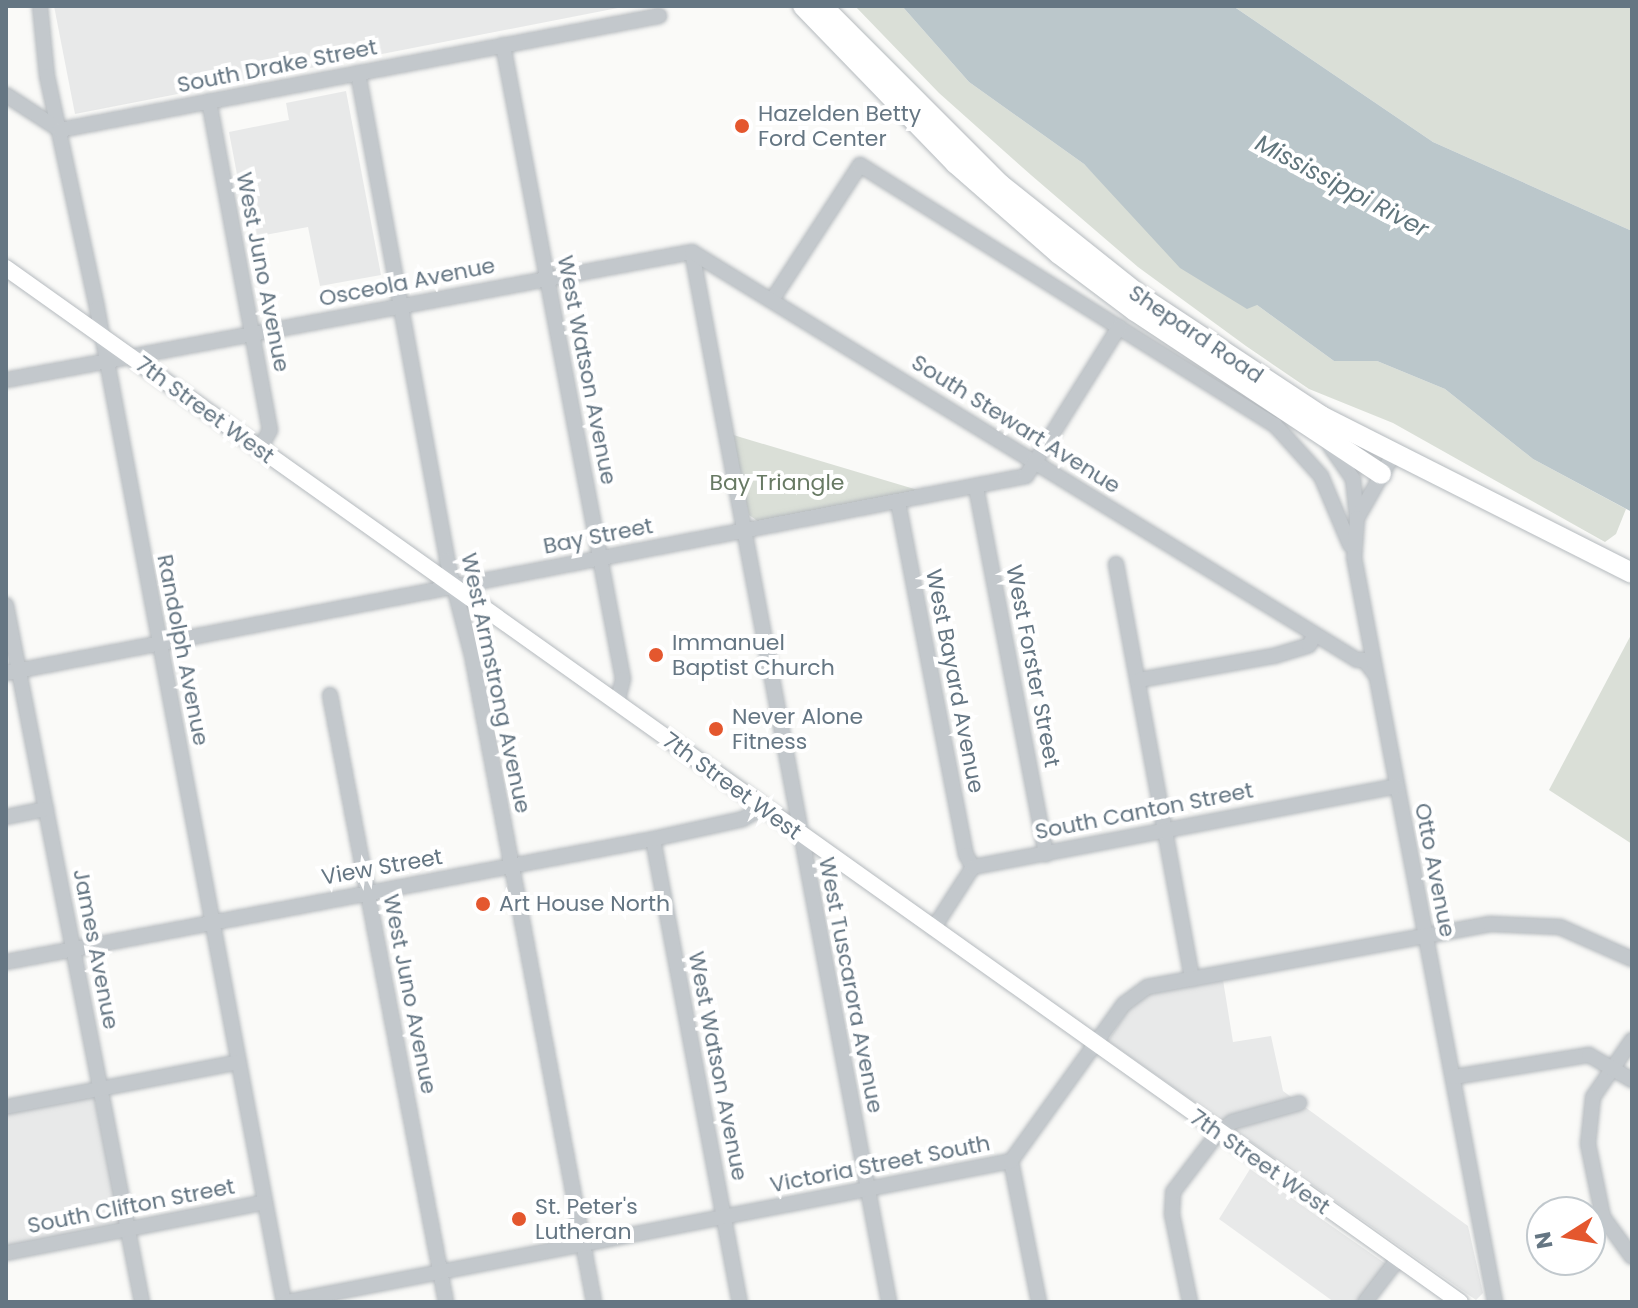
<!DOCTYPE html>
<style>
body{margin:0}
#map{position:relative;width:1638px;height:1308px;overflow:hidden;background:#fafaf8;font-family:Poppins,sans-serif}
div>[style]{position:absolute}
.built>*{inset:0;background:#e8e9e9}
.green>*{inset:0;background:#dadfd7}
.water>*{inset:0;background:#bbc7cb}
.roads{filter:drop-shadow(0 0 2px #b5babe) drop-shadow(0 0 2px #b5babe)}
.minor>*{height:14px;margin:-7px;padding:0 7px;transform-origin:7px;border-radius:7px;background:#c3c8cc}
.major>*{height:16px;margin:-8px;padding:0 8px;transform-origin:8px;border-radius:8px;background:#fff}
.highway>*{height:20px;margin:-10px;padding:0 10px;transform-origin:10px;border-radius:10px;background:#fff}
.dots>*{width:22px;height:22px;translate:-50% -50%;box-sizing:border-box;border:4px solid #fff;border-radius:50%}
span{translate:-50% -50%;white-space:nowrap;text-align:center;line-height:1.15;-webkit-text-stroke:8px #fff;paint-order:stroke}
.street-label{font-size:22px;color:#657683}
.poi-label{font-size:22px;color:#657683}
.left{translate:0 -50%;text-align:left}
.park-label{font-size:22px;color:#687a64}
.water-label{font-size:24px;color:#60757c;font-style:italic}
.frame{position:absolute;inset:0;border:8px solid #657683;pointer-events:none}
.north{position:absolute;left:1526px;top:1196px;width:80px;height:80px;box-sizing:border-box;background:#fff;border:2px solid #c1c8cd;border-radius:50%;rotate:259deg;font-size:22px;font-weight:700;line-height:32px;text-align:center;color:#657683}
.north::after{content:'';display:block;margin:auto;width:28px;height:36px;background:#e4572e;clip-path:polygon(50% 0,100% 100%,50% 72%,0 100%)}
</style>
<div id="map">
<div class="built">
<i style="clip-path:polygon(54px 6px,628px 6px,75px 114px)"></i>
<i style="clip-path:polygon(346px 91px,381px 275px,320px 286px,308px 227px,249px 238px,229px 132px,289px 120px,286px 103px)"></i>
<i style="clip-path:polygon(1223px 980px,1233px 1042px,1271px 1036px,1283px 1091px,1468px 1226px,1483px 1293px,1476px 1300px,1108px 1041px,1133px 1002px,1148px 993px)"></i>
<i style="clip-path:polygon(94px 1096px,120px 1224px,6px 1247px,6px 1113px)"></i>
<i style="clip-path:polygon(1250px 1169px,1386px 1264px,1358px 1302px,1334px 1302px,1219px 1219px)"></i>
</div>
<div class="green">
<i style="clip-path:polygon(855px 6px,902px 6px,969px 82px,1084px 164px,1118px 199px,1257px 305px,1334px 361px,1377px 361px,1445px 389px,1533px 459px,1626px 509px,1616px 534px,1605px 542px,1393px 423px,1309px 389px,1246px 346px,1138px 267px,1031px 175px,939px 93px)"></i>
<i style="clip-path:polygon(1233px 6px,1632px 6px,1632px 231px,1433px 142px)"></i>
<i style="clip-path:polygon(730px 434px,921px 491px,759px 522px,749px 515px)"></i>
<i style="clip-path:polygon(1632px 633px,1632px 844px,1549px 790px)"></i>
</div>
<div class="water">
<i style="clip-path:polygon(902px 6px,1233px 6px,1433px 142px,1632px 231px,1632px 512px,1533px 459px,1445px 389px,1377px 361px,1334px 361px,1257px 305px,1247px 309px,1180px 268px,1084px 164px,969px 82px)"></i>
</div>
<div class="roads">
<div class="minor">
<i style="left:40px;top:6px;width:70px;rotate:84.3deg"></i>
<i style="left:47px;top:76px;width:237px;rotate:77.8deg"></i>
<i style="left:97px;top:308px;width:1011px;rotate:79.35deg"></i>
<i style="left:503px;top:45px;width:645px;rotate:79.28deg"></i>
<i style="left:623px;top:679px;width:25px;rotate:104deg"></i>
<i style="left:358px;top:73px;width:495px;rotate:79.6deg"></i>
<i style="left:447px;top:560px;width:98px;rotate:75.3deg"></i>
<i style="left:472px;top:655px;width:658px;rotate:79.32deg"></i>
<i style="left:6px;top:95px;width:64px;rotate:32.9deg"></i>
<i style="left:209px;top:101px;width:335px;rotate:79.5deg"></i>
<i style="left:270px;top:430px;width:21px;rotate:118deg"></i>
<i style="left:60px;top:130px;width:610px;rotate:-10.78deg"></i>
<i style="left:692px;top:252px;width:1068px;rotate:79.37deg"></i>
<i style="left:772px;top:300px;width:161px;rotate:-56.9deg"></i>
<i style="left:860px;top:165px;width:490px;rotate:32.1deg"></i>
<i style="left:1275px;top:425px;width:69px;rotate:48deg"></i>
<i style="left:1321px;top:476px;width:75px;rotate:67.2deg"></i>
<i style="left:6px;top:380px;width:698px;rotate:-10.57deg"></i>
<i style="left:692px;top:252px;width:780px;rotate:31.53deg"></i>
<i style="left:1357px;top:660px;width:7px"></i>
<i style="left:1364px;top:660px;width:18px;rotate:52deg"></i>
<i style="left:1330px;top:446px;width:40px;rotate:55.1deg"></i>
<i style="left:1353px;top:479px;width:38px;rotate:84deg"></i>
<i style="left:1393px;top:455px;width:73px;rotate:119.7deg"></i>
<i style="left:1357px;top:518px;width:39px;rotate:94deg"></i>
<i style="left:1354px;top:557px;width:758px;rotate:79.28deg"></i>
<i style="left:976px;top:487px;width:374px;rotate:79.2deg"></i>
<i style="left:898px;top:502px;width:359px;rotate:79.1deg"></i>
<i style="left:966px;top:855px;width:14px;rotate:60deg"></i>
<i style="left:1116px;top:564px;width:422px;rotate:79.6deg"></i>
<i style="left:6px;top:605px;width:710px;rotate:78.96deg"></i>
<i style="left:6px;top:673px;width:1039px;rotate:-10.93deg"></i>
<i style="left:1026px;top:476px;width:176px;rotate:-58deg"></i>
<i style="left:1139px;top:680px;width:137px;rotate:-10.1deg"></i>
<i style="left:1274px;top:656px;width:37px;rotate:-17deg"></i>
<i style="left:1309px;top:645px;width:12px;rotate:-59deg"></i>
<i style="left:330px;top:695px;width:618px;rotate:79.18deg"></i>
<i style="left:6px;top:817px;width:41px;rotate:-11.3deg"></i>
<i style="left:653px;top:839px;width:471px;rotate:79.4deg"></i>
<i style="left:933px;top:929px;width:74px;rotate:-57.2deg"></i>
<i style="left:973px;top:867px;width:431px;rotate:-10.8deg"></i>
<i style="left:6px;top:962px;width:659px;rotate:-10.76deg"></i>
<i style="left:653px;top:839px;width:92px;rotate:-12.5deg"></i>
<i style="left:743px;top:819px;width:22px;rotate:-30deg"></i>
<i style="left:1632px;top:1040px;width:69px;rotate:124.4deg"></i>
<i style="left:1593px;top:1097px;width:47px;rotate:96.1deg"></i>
<i style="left:1588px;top:1144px;width:75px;rotate:78.4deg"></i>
<i style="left:1603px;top:1217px;width:49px;rotate:54.1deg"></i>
<i style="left:1454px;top:1077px;width:137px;rotate:-9.3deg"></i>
<i style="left:1589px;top:1055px;width:50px;rotate:30.2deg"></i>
<i style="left:6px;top:1107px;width:237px;rotate:-10.9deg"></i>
<i style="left:1011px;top:1161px;width:144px;rotate:78.8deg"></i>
<i style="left:6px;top:1253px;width:264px;rotate:-11.1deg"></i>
<i style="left:286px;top:1302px;width:739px;rotate:-11.01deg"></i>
<i style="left:1011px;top:1161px;width:193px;rotate:-54.3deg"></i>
<i style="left:1124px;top:1004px;width:29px;rotate:-36deg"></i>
<i style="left:1147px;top:987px;width:349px;rotate:-10.4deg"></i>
<i style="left:1490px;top:924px;width:70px;rotate:2.5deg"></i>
<i style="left:1560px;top:927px;width:79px;rotate:24deg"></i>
<i style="left:1190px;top:1302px;width:90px;rotate:-101.6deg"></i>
<i style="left:1172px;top:1214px;width:22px;rotate:-87deg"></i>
<i style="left:1173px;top:1192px;width:74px;rotate:-52.7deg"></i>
<i style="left:1218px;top:1133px;width:18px;rotate:-38deg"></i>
<i style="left:1232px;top:1122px;width:70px;rotate:-15.8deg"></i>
<i style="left:1365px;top:1302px;width:54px;rotate:-52.5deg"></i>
</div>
<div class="major">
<i style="left:6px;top:268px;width:1784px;rotate:35.42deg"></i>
</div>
<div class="highway">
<i style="left:803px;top:6px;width:219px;rotate:45.9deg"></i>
<i style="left:955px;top:163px;width:138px;rotate:41.2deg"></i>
<i style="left:1059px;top:254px;width:95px;rotate:36.9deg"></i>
<i style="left:1135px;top:311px;width:295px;rotate:33.5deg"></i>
<i style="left:822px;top:6px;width:252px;rotate:45deg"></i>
<i style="left:1000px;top:184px;width:183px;rotate:38.6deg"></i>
<i style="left:1143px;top:298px;width:214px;rotate:33.5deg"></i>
<i style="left:1321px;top:416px;width:348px;rotate:26.8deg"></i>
</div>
</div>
<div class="dots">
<i style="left:742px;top:126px;background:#e4572e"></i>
<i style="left:656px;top:655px;background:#e4572e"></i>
<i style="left:716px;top:729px;background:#e4572e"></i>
<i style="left:483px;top:904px;background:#e4572e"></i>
<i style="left:519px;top:1219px;background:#e4572e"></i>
</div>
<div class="street-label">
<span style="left:277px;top:66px;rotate:-11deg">South Drake Street</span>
<span style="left:263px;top:272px;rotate:79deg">West Juno Avenue</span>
<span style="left:407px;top:282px;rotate:-11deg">Osceola Avenue</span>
<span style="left:1196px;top:334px;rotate:34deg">Shepard Road</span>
<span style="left:587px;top:370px;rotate:79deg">West Watson Avenue</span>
<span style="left:205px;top:410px;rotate:36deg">7th Street West</span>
<span style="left:1016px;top:424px;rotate:32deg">South Stewart Avenue</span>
<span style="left:598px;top:536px;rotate:-11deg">Bay Street</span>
<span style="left:183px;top:650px;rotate:79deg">Randolph Avenue</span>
<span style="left:1033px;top:666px;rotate:79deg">West Forster Street</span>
<span style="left:955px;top:681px;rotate:79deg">West Bayard Avenue</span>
<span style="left:496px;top:683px;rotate:78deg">West Armstrong Avenue</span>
<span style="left:732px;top:786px;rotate:36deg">7th Street West</span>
<span style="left:1144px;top:811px;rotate:-11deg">South Canton Street</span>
<span style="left:382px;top:867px;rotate:-10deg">View Street</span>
<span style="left:1435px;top:870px;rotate:79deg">Otto Avenue</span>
<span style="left:96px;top:949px;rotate:79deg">James Avenue</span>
<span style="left:851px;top:985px;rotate:79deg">West Tuscarora Avenue</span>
<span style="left:410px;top:994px;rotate:79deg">West Juno Avenue</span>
<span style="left:718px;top:1066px;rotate:79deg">West Watson Avenue</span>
<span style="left:1260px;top:1162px;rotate:35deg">7th Street West</span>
<span style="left:880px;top:1164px;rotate:-11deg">Victoria Street South</span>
<span style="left:131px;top:1206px;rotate:-11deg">South Clifton Street</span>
</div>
<div class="poi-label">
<span class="left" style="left:758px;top:126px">Hazelden Betty<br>Ford Center</span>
<span class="left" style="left:672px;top:655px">Immanuel<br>Baptist Church</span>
<span class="left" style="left:732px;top:729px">Never Alone<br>Fitness</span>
<span class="left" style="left:499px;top:904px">Art House North</span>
<span class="left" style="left:535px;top:1219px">St. Peter's<br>Lutheran</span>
</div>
<div class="park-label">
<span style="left:777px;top:483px">Bay Triangle</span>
</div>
<div class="water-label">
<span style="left:1342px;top:186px;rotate:28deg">Mississippi River</span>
</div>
<div class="frame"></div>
<div class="north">N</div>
</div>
